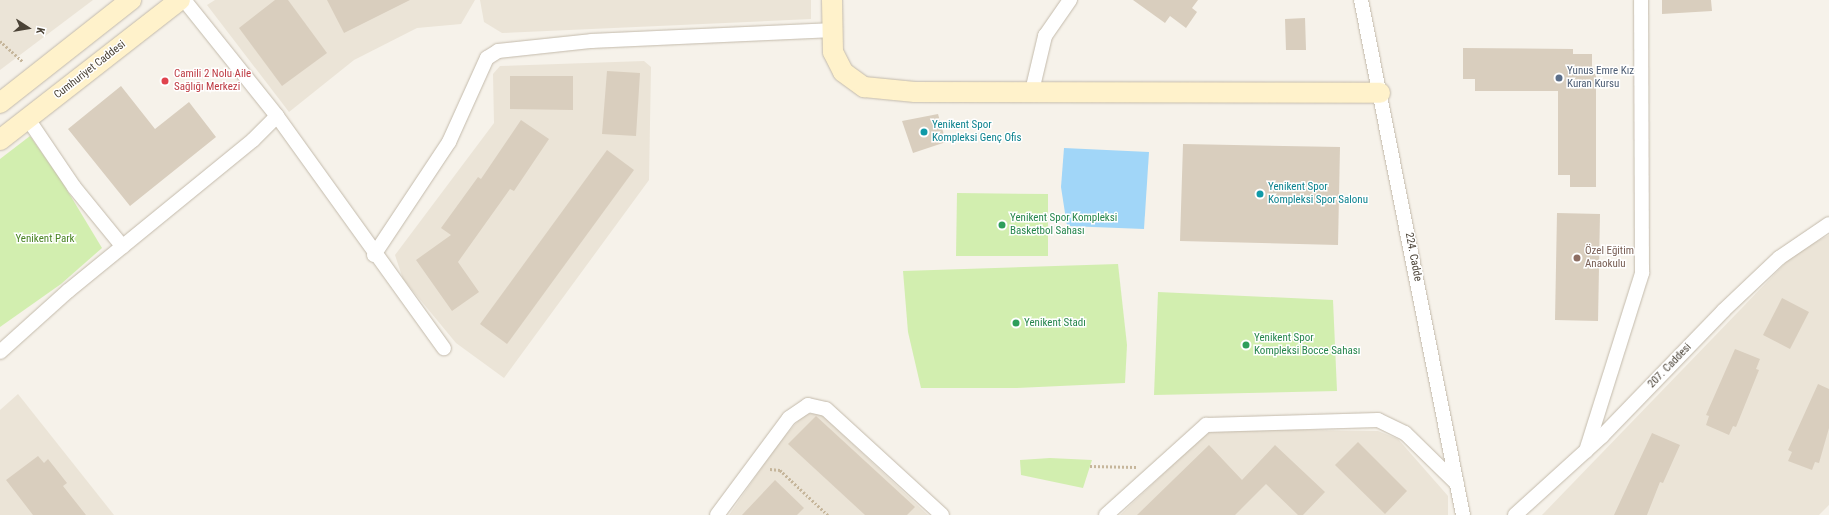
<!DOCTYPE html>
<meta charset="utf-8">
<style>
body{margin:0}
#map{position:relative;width:1829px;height:515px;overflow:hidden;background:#f6f2ea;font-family:"Roboto Condensed",sans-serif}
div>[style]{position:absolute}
.residential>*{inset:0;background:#ebe4d7}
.green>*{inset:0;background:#d2eeaf}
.water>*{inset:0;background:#a1d6f8}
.building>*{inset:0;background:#d9cebe}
.path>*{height:2.5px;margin-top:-1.25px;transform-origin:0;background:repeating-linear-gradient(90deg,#c6b69b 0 2px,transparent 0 4px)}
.roads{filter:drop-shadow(0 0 1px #c3baab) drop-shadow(0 0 1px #c3baab)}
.street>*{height:14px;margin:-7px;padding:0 7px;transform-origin:7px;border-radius:7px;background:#fff}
.secondary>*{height:20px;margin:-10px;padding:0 10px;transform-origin:10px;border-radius:10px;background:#fff2cb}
.dots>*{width:11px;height:11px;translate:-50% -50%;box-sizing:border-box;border:2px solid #fff;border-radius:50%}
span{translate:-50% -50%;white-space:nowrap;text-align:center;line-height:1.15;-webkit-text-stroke:3px #fff;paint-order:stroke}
.street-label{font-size:11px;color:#4b4337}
.service-label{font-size:11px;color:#4e5e75}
.left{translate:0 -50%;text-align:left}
.health-label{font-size:11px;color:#be3a42}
.culture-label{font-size:11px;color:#0d838f}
.leisure-label{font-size:11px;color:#27864d}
.park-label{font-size:11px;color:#498423}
.education-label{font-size:11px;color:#785e54}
.north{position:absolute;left:8px;top:8px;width:40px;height:40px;-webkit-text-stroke:3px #fff;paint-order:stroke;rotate:102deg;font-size:11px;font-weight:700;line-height:16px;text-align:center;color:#4b4337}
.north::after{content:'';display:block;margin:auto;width:14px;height:18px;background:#4b4337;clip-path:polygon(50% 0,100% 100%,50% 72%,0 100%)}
</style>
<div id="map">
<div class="residential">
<i style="clip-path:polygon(0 0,93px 0,0 70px)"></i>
<i style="clip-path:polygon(215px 0,475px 0,461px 24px,417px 28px,354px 60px,289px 112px,207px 5px)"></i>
<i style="clip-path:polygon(480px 0,811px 0,811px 19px,502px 33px,484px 22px)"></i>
<i style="clip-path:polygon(644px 61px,651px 67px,649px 180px,504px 378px,456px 343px,403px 279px,395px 255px,494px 123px,493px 74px,500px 66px)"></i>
<i style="clip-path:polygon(1829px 235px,1829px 505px,1819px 515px,1542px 515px,1796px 252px)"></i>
<i style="clip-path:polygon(18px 394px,114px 515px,0 515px,0 410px)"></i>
<i style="clip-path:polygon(817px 413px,823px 416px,928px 515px,729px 515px,778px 444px,803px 415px)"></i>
<i style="clip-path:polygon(1221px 429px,1378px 431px,1398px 439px,1448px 496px,1448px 515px,1120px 515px,1205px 434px)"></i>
</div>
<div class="green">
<i style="clip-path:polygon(30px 136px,61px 180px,102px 248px,61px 284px,0 327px,0 159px)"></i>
<i style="clip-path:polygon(957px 193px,1048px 194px,1048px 256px,956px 256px)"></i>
<i style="clip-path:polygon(1118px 264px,1127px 345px,1125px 383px,1017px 388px,921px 388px,908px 332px,903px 271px)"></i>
<i style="clip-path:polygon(1158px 292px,1333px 300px,1337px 391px,1154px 395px)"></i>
<i style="clip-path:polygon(1050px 458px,1092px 460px,1083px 488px,1021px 475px,1020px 460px)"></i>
</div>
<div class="water">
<i style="clip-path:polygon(1064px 148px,1149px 152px,1144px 229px,1067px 226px,1061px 187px)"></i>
</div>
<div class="building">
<i style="clip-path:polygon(275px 0,288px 0,327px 53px,282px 86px,239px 28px)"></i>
<i style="clip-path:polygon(327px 0,410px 0,344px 33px)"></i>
<i style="clip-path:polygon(1133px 0,1198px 0,1192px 8px,1197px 12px,1186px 28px,1170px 16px,1165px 23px)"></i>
<i style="clip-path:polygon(1662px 0,1711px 0,1712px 11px,1662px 14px)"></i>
<i style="clip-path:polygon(1305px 18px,1306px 50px,1286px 50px,1285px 19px)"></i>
<i style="clip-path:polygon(1463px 48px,1573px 49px,1573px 54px,1592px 54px,1592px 74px,1596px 74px,1596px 187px,1570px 187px,1570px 175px,1558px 175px,1558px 91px,1475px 91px,1475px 79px,1463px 79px)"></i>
<i style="clip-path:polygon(607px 71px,640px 73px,636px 136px,602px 134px)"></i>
<i style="clip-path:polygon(510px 76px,573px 76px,573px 110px,510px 109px)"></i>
<i style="clip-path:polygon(121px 86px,155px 129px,189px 102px,216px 137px,130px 206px,68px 129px)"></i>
<i style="clip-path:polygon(938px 114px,946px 142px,913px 153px,902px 121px)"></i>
<i style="clip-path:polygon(521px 120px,549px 139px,514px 191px,510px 189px,458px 262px,479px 292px,452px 311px,416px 260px,451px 235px,441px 228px,478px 177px,481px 179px)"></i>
<i style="clip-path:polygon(1183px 144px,1340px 147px,1338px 245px,1180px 241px)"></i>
<i style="clip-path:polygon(607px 150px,634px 170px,507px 344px,480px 324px)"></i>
<i style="clip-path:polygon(1557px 213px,1600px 214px,1598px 321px,1555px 320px)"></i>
<i style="clip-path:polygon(1782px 298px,1809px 312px,1790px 349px,1763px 335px)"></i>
<i style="clip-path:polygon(1735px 349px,1760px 359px,1756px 369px,1759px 370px,1736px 427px,1733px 426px,1729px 435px,1706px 425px,1709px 416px,1706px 415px)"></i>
<i style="clip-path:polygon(1818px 384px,1829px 389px,1829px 428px,1819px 463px,1815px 462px,1812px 470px,1788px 461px,1792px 452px,1788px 450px)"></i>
<i style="clip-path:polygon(816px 416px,915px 507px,907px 515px,865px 515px,788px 444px)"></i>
<i style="clip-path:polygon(1652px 433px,1680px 445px,1663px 483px,1660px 482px,1647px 515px,1614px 515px)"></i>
<i style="clip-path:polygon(1358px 442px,1407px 491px,1385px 514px,1335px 465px)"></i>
<i style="clip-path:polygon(1209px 445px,1242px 480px,1275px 445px,1325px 492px,1303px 515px,1298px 515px,1266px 484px,1235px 515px,1137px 515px)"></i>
<i style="clip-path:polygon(38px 456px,44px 463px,48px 459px,67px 483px,63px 486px,86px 515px,33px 515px,6px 480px)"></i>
<i style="clip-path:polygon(775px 480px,804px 508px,797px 515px,742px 515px)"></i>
</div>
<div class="path">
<i style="left:0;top:41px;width:31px;rotate:42deg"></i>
<i style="left:1090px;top:466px;width:46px;rotate:1.2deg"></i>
<i style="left:770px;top:469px;width:10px;rotate:6deg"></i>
<i style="left:780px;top:470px;width:66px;rotate:43.2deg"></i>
</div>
<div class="roads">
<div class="street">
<i style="left:1361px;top:0;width:525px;rotate:78.8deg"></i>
<i style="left:1032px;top:91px;width:57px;rotate:-76.7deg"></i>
<i style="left:1045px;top:36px;width:44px;rotate:-55.2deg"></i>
<i style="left:277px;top:116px;width:286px;rotate:54.3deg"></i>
<i style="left:28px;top:119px;width:82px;rotate:55.9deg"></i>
<i style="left:74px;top:187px;width:77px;rotate:50.8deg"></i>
<i style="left:374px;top:255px;width:136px;rotate:-56.4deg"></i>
<i style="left:449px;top:142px;width:92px;rotate:-65.7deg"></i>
<i style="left:487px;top:58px;width:13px;rotate:-32deg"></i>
<i style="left:498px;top:51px;width:95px;rotate:-6.1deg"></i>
<i style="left:592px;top:41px;width:241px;rotate:-2.6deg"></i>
<i style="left:0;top:352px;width:91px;rotate:-41.9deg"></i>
<i style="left:68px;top:291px;width:239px;rotate:-39.2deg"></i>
<i style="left:253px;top:140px;width:34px;rotate:-45deg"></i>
<i style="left:277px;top:116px;width:149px;rotate:-128.7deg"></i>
<i style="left:1586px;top:451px;width:187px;rotate:-72.5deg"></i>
<i style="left:1642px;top:273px;width:273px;rotate:-90.2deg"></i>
<i style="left:717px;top:515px;width:121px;rotate:-53.4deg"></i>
<i style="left:789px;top:418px;width:23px;rotate:-34deg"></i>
<i style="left:808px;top:405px;width:18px;rotate:13deg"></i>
<i style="left:826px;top:409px;width:157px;rotate:42.4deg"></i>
<i style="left:1106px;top:515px;width:135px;rotate:-42deg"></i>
<i style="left:1206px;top:425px;width:172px;rotate:-1.7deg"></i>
<i style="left:1378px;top:420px;width:30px;rotate:26deg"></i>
<i style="left:1405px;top:433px;width:73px;rotate:44.4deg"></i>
<i style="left:1515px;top:515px;width:118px;rotate:-42.2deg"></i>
<i style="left:1602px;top:436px;width:174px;rotate:-45.9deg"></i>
<i style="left:1723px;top:311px;width:77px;rotate:-43.4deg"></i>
<i style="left:1779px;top:258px;width:60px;rotate:-34.2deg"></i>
</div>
<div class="secondary">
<i style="left:832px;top:0;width:52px;rotate:88.9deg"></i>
<i style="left:833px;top:52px;width:22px;rotate:63deg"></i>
<i style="left:843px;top:72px;width:26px;rotate:36deg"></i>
<i style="left:864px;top:87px;width:51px;rotate:5.6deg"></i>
<i style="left:915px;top:92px;width:465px;rotate:0.1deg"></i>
<i style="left:0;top:103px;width:167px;rotate:-38.2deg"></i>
<i style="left:0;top:140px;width:228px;rotate:-37.9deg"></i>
</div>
</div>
<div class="dots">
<i style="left:1559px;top:78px;background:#5c6f8a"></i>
<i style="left:165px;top:81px;background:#e0444e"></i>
<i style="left:924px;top:132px;background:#0f9aa8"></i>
<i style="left:1260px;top:194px;background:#0f9aa8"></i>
<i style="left:1002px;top:225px;background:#2e9e5b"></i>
<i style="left:1577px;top:258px;background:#8d6e63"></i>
<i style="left:1016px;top:323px;background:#2e9e5b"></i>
<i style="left:1246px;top:345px;background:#2e9e5b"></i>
</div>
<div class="street-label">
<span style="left:90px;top:70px;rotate:-38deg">Cumhuriyet Caddesi</span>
<span style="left:1413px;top:257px;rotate:79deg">224. Cadde</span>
<span style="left:1670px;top:366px;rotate:-46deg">207. Caddesi</span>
</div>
<div class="service-label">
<span class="left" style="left:1567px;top:78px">Yunus Emre Kız<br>Kuran Kursu</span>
</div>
<div class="health-label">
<span class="left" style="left:174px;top:81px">Camili 2 Nolu Aile<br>Sağlığı Merkezi</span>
</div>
<div class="culture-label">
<span class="left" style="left:932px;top:132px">Yenikent Spor<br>Kompleksi Genç Ofis</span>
<span class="left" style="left:1268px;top:194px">Yenikent Spor<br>Kompleksi Spor Salonu</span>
</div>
<div class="leisure-label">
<span class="left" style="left:1010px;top:225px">Yenikent Spor Kompleksi<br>Basketbol Sahası</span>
<span class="left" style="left:1024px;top:323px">Yenikent Stadı</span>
<span class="left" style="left:1254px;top:345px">Yenikent Spor<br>Kompleksi Bocce Sahası</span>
</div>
<div class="park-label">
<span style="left:45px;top:239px">Yenikent Park</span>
</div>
<div class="education-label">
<span class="left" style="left:1585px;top:258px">Özel Eğitim<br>Anaokulu</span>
</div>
<div class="north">K</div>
</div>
